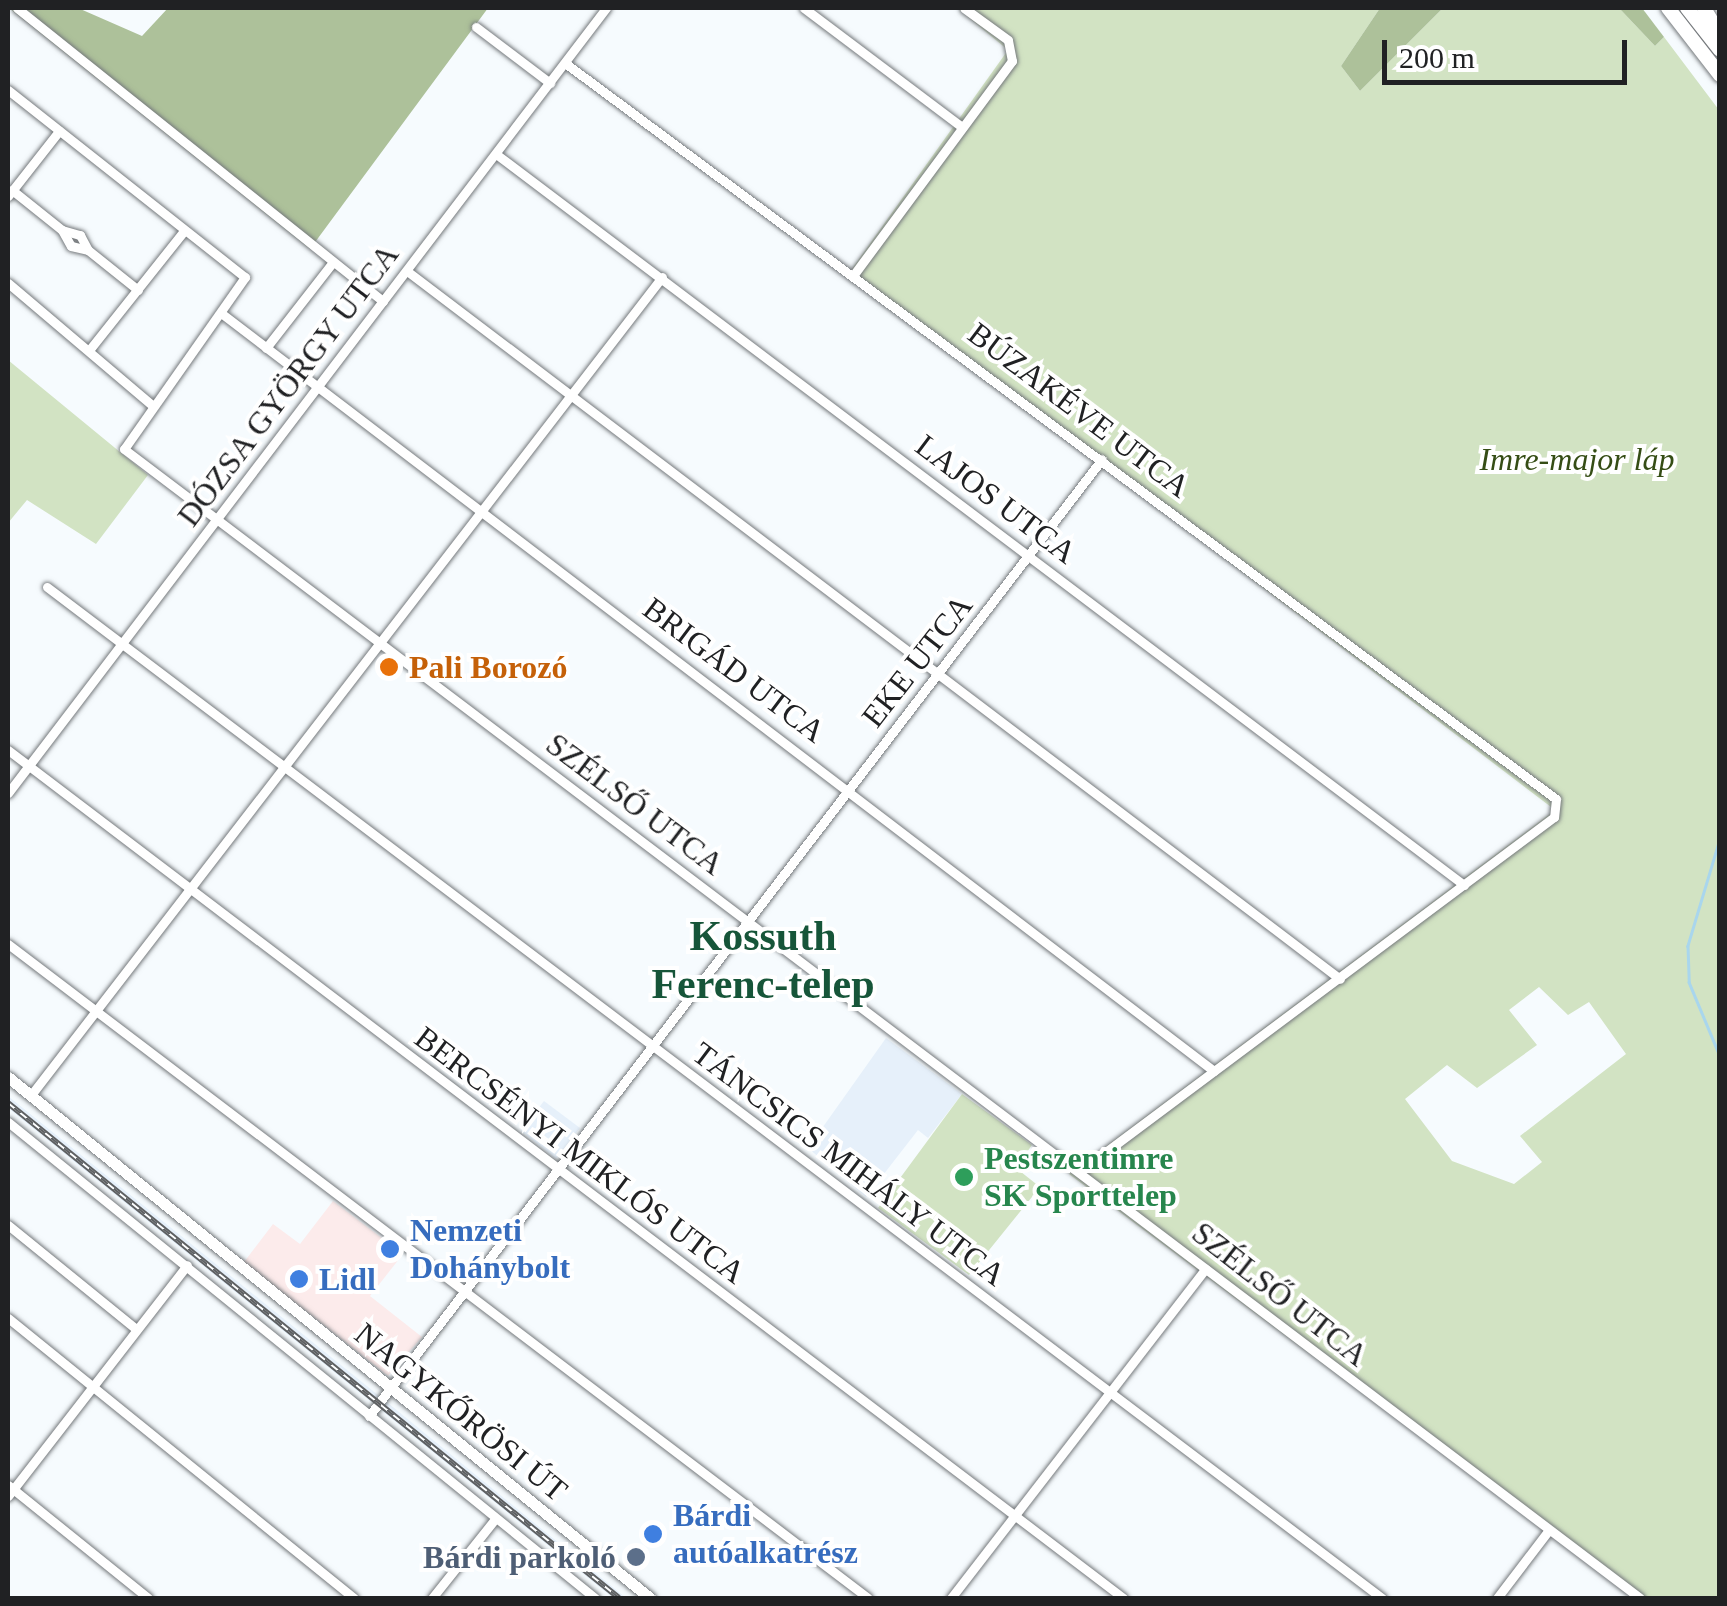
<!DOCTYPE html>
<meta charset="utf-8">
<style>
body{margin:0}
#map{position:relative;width:1727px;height:1606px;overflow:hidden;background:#f6fbfe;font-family:Georgia,serif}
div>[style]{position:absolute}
.commercial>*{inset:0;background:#fcebeb}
.built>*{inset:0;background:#e6f0fa}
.green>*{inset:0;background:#d2e3c3}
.forest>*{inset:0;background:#adc19a}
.stream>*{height:2.5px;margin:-1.25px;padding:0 1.25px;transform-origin:1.25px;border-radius:1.25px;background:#a9d6ed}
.roads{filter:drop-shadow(0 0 2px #75797c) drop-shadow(0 0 2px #75797c)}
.minor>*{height:9px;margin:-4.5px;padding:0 4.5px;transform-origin:4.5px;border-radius:4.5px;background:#fff}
.major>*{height:11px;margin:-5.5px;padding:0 5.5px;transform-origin:5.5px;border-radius:5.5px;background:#fff}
.highway>*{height:14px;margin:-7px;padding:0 7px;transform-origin:7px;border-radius:7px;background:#fff}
.rail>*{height:6px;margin-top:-3px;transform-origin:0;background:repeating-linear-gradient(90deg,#fff 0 8px,#5e6062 0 16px);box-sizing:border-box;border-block:2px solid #5e6062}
.dots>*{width:28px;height:28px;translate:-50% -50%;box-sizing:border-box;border:5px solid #fff;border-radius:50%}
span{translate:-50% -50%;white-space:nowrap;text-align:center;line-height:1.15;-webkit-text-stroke:8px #fff;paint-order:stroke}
.street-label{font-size:32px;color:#202123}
.park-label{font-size:32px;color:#354d15;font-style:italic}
.food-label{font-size:32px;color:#c56008;font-weight:700}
.left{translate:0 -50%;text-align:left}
.leisure-label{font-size:32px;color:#27864d;font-weight:700}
.shop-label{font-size:32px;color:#366cbe;font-weight:700}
.service-label{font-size:32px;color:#4e5e75;font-weight:700}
.right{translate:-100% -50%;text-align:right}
.district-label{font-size:42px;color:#165539;font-weight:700}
.frame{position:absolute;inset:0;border:10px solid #202123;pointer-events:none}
.scale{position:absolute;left:1382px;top:40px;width:245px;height:45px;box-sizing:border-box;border:5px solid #202123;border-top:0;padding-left:12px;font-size:30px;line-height:35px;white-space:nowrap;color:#202123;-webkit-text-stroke:8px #fff;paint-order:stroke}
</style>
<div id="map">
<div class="commercial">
<i style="clip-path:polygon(333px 1201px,403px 1254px,370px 1296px,422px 1337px,388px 1376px,244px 1262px,273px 1224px,300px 1244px)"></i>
</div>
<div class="built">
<i style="clip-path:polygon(886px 1038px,962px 1094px,928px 1138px,918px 1130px,866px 1197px,808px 1148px)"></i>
<i style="clip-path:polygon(8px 1096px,394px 1408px,626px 1598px,613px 1598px,8px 1108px)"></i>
<i style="clip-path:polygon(544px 1101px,580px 1128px,556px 1159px,521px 1131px)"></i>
</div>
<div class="green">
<i style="clip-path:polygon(evenodd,957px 8px,1380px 8px,1341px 66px,1360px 91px,1443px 8px,1619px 8px,1655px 46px,1664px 37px,1719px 110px,1719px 1598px,1636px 1598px,1069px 1174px,1555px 810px,849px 273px,1008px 50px,957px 8px,1539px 987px,1568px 1015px,1589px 1002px,1626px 1054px,1520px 1136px,1542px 1162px,1514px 1184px,1452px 1161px,1405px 1099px,1447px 1065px,1477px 1088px,1537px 1045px,1509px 1010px,1539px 987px)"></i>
<i style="clip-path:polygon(8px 360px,148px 475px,96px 544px,27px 500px,8px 523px)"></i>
<i style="clip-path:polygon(962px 1094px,1032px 1145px,1016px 1168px,1040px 1187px,969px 1275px,878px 1208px)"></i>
</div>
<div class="forest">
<i style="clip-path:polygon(9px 8px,78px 8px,142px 36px,168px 8px,488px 8px,310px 249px)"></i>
<i style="clip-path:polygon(1380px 8px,1443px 8px,1360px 91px,1341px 66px)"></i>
<i style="clip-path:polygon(1619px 8px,1642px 8px,1664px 37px,1655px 46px)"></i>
</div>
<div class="stream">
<i style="left:1720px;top:839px;width:112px;rotate:106.7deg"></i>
<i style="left:1688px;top:946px;width:36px;rotate:88deg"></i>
<i style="left:1689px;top:982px;width:80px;rotate:67.3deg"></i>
</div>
<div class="roads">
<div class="minor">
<i style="left:17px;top:8px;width:469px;rotate:38.7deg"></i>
<i style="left:804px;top:8px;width:198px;rotate:37deg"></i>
<i style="left:476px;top:27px;width:93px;rotate:37.1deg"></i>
<i style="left:565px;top:63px;width:1234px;rotate:36.6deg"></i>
<i style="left:1556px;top:799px;width:18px;rotate:96deg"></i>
<i style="left:1554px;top:817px;width:593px;rotate:143.23deg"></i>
<i style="left:8px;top:90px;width:302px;rotate:38.3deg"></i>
<i style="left:245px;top:277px;width:210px;rotate:125.1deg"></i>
<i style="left:124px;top:449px;width:1902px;rotate:37.16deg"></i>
<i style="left:496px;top:154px;width:1213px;rotate:37.06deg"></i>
<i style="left:12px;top:190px;width:64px;rotate:38.7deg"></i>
<i style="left:62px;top:230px;width:19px;rotate:16deg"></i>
<i style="left:80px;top:235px;width:17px;rotate:62deg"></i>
<i style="left:88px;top:250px;width:64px;rotate:38.7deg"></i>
<i style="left:8px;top:196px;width:83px;rotate:-51.9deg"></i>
<i style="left:62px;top:230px;width:18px;rotate:61deg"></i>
<i style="left:71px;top:246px;width:17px;rotate:13deg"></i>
<i style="left:407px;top:271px;width:1171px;rotate:37.19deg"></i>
<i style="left:855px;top:273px;width:264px;rotate:-53.5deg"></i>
<i style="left:1012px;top:61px;width:21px;rotate:-101deg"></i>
<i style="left:1008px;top:40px;width:54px;rotate:-144deg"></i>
<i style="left:8px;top:283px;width:189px;rotate:40.3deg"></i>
<i style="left:221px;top:313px;width:1249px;rotate:37.36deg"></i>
<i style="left:266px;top:348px;width:109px;rotate:-52.1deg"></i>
<i style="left:90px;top:349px;width:151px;rotate:-51.5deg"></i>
<i style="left:47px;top:587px;width:1675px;rotate:37.14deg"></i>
<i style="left:8px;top:750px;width:1401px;rotate:37.25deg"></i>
<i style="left:8px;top:793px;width:987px;rotate:-52.7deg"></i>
<i style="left:8px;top:944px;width:1080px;rotate:37.25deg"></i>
<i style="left:31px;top:1095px;width:1033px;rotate:-52.35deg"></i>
<i style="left:8px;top:1122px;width:756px;rotate:39.04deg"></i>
<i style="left:8px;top:1225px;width:165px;rotate:39.1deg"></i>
<i style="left:8px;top:1318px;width:445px;rotate:39deg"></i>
<i style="left:369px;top:1416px;width:1205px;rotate:-52.55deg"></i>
<i style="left:8px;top:1485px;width:180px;rotate:38.9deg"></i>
<i style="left:8px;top:1496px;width:292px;rotate:-52.2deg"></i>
<i style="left:432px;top:1598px;width:101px;rotate:-51.4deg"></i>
<i style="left:951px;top:1598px;width:416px;rotate:-52.3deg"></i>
<i style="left:1497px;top:1598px;width:84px;rotate:-52.7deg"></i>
</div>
<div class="major">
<i style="left:8px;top:1077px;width:827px;rotate:39.06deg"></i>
</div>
<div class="highway">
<i style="left:1668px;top:8px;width:85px;rotate:52.2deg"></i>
<i style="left:1687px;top:8px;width:53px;rotate:51.8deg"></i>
<i style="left:1704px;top:8px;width:31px;rotate:59deg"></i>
</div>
</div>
<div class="rail">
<i style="left:8px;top:1103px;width:786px;rotate:39.01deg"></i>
</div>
<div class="dots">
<i style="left:389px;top:667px;background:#e8710a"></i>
<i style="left:964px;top:1177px;background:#2e9e5b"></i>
<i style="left:390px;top:1249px;background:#3f7fe0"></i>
<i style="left:299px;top:1279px;background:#3f7fe0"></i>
<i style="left:653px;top:1534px;background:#3f7fe0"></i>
<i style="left:636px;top:1557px;background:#5c6f8a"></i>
</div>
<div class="street-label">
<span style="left:288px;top:385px;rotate:-53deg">DÓZSA GYÖRGY UTCA</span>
<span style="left:1079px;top:410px;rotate:37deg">BÚZAKÉVE UTCA</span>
<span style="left:996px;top:499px;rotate:37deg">LAJOS UTCA</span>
<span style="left:917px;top:661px;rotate:-52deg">EKE UTCA</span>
<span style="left:734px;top:670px;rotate:37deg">BRIGÁD UTCA</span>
<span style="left:635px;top:804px;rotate:37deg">SZÉLSŐ UTCA</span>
<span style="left:580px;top:1155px;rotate:37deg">BERCSÉNYI MIKLÓS UTCA</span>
<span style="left:849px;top:1164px;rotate:37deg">TÁNCSICS MIHÁLY UTCA</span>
<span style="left:1280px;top:1294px;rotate:38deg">SZÉLSŐ UTCA</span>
<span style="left:461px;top:1412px;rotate:39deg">NAGYKŐRÖSI ÚT</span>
</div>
<div class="park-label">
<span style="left:1577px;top:459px">Imre-major láp</span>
</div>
<div class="food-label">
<span class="left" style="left:409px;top:667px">Pali Borozó</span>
</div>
<div class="leisure-label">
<span class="left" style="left:984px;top:1177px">Pestszentimre<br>SK Sporttelep</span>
</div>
<div class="shop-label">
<span class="left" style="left:410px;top:1249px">Nemzeti<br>Dohánybolt</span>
<span class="left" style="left:319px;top:1279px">Lidl</span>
<span class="left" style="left:673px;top:1534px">Bárdi<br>autóalkatrész</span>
</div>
<div class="service-label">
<span class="right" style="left:616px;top:1557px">Bárdi parkoló</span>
</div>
<div class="district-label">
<span style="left:763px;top:960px">Kossuth<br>Ferenc-telep</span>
</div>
<div class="frame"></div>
<div class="scale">200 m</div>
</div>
